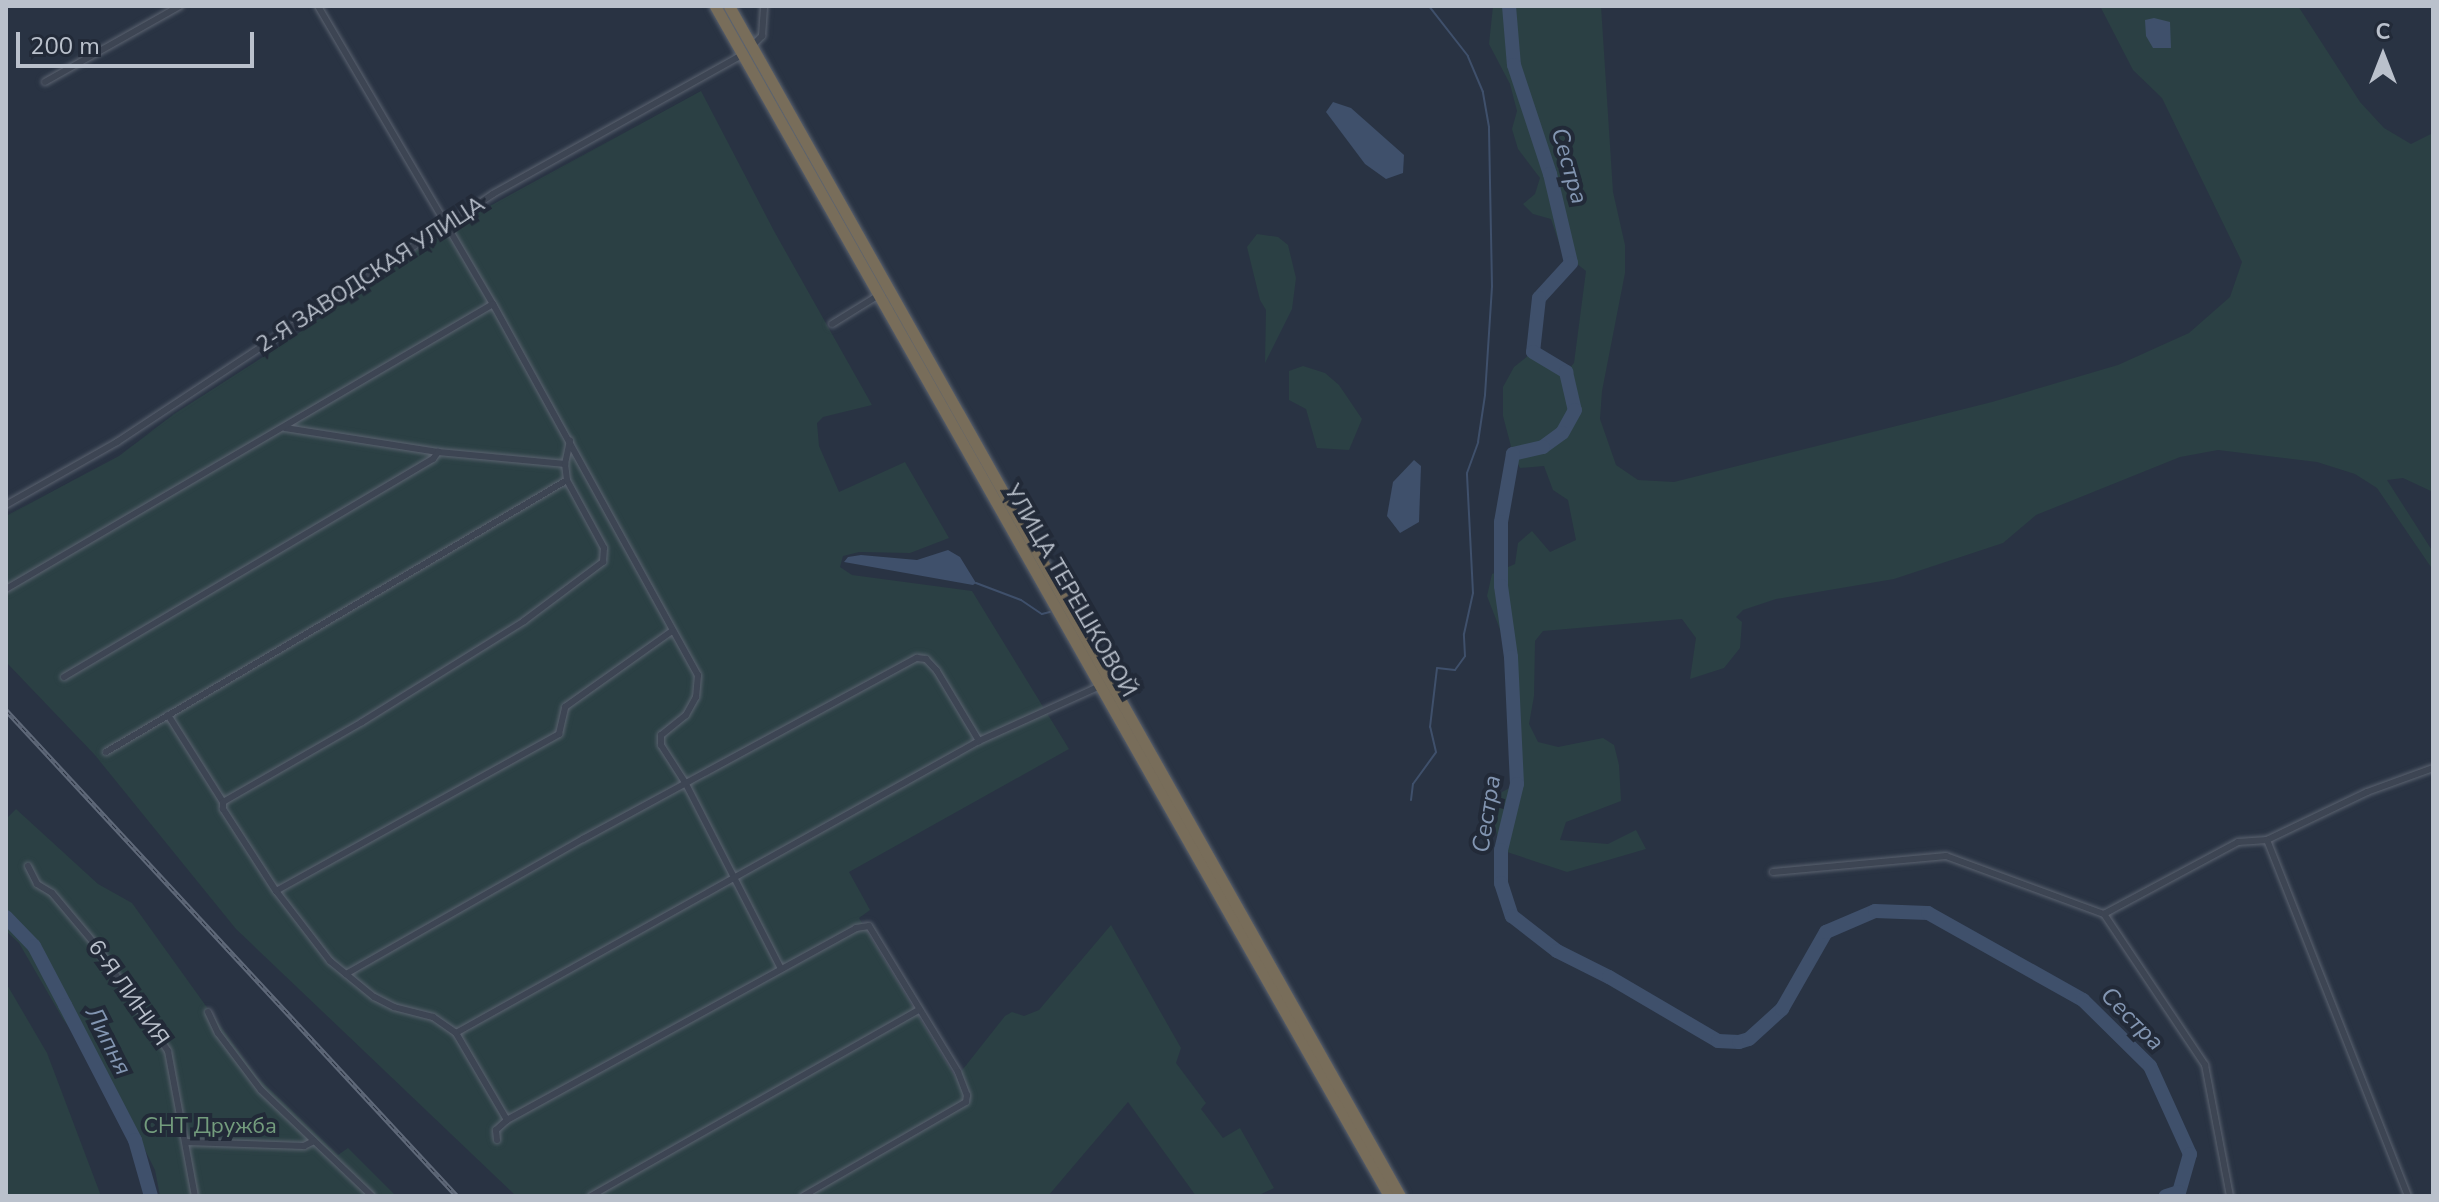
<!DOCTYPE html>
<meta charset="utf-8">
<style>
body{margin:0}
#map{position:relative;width:2439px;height:1202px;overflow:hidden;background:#293343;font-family:"Nunito Sans",sans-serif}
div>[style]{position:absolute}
.green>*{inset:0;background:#2b4044}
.water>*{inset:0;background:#3f506b}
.stream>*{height:2px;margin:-1px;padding:0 1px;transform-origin:1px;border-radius:1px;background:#3f506b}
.river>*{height:14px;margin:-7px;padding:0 7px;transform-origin:7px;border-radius:7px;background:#3f506b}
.roads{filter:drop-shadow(0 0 2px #5b6370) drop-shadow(0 0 2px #5b6370)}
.street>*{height:6px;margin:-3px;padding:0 3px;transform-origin:3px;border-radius:3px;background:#3d4553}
.highway>*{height:11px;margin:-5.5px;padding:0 5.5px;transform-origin:5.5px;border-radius:5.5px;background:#786d5a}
.rail>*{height:5px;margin-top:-2.5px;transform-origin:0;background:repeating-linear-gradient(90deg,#222a38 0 6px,#5f6979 0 12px);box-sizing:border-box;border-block:2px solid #5f6979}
span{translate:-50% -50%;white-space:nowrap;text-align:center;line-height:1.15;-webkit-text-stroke:8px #222a38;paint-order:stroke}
.street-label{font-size:22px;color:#bac1cc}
.park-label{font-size:22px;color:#739c7d}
.water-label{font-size:24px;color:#8396b2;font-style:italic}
.frame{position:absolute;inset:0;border:8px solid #bac1cc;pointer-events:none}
.north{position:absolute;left:2343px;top:16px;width:80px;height:80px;-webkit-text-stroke:6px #222a38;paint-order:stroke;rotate:0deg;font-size:22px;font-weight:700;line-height:32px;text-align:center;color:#bac1cc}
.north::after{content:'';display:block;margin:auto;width:28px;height:36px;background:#bac1cc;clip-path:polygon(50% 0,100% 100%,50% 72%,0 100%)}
.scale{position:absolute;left:16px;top:32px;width:238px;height:36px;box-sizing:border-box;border:4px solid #bac1cc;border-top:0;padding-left:10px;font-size:24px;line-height:28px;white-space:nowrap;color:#bac1cc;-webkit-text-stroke:6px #222a38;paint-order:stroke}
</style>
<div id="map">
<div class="green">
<i style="clip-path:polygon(1493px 6px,1601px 6px,1613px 192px,1625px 245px,1625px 273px,1602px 391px,1600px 419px,1616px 465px,1638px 480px,1674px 482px,1992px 402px,2118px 365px,2189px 333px,2230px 297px,2242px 262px,2162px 98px,2133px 70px,2100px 6px,2298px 6px,2360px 102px,2384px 128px,2411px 144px,2433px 133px,2433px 492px,2403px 478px,2387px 480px,2433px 552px,2433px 570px,2377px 488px,2355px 474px,2317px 462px,2218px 450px,2180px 457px,2036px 515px,2003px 543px,1894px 579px,1776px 599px,1743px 610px,1736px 617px,1742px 622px,1740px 648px,1724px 668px,1690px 679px,1696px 638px,1682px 619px,1543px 631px,1535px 641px,1534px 696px,1529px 724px,1538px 742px,1558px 747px,1603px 738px,1614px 745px,1619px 765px,1621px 801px,1566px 822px,1560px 840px,1608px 844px,1636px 830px,1646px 849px,1567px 872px,1501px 850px,1491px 812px,1502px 792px,1517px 784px,1511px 658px,1487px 596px,1492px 574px,1515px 564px,1518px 543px,1532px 531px,1550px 552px,1576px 540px,1568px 500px,1553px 490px,1544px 466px,1520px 468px,1513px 454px,1503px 416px,1503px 387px,1514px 367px,1533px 352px,1566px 372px,1574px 363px,1586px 271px,1562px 252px,1551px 219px,1533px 214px,1523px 204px,1535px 194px,1540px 178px,1518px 149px,1512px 129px,1517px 111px,1510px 84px,1489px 44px)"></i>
<i style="clip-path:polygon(701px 91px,774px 231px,872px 405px,823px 417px,817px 423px,819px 446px,839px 492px,905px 462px,949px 538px,910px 553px,859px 552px,843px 556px,840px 567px,852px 575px,972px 591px,1069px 749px,849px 872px,870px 910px,859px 918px,956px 1078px,1005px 1016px,1012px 1012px,1024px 1016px,1039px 1010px,1111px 925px,1181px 1048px,1176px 1063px,1206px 1103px,1201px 1109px,1223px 1138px,1240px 1128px,1274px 1188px,1257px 1196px,1196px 1196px,1128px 1102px,1048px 1196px,516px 1196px,236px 929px,94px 754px,6px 662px,6px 516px,119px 456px,174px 414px,280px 346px,442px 232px)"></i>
<i style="clip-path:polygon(1257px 234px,1278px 237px,1288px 245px,1296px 278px,1292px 309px,1265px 363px,1266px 310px,1260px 300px,1247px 247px)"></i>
<i style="clip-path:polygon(1303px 366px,1325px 373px,1339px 385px,1362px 419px,1349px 450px,1317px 448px,1306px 409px,1289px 400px,1289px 371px)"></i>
<i style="clip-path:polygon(16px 809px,98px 884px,132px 903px,257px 1077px,338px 1155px,348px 1148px,396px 1196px,160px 1196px,155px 1170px,115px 1090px,63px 1019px,19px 943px,6px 931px,6px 819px)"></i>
<i style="clip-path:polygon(6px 983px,47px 1053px,101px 1196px,6px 1196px)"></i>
</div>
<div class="water">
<i style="clip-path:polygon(2154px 18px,2170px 22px,2171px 48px,2153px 48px,2146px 36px,2145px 20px)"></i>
<i style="clip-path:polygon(1333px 102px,1351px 108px,1404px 155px,1403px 173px,1386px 179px,1365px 164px,1326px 112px)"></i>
<i style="clip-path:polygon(1414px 460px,1421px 466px,1419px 522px,1400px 533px,1387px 516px,1393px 482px)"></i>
<i style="clip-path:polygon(948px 550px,960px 557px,976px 583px,973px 585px,844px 562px,848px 557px,861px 555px,917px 560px)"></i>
</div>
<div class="stream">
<i style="left:976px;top:583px;width:48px;rotate:20.7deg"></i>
<i style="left:1021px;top:600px;width:25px;rotate:34deg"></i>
<i style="left:1042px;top:614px;width:8px;rotate:-14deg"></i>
<i style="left:1411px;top:800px;width:16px;rotate:-83deg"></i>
<i style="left:1413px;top:784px;width:39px;rotate:-54deg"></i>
<i style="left:1436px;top:752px;width:26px;rotate:-103deg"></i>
<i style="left:1430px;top:727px;width:59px;rotate:-83.2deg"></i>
<i style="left:1437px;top:668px;width:18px;rotate:6deg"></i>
<i style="left:1455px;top:670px;width:17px;rotate:-54deg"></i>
<i style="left:1465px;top:656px;width:22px;rotate:-93deg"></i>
<i style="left:1464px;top:634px;width:42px;rotate:-77.6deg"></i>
<i style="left:1473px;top:593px;width:120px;rotate:-92.9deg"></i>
<i style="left:1467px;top:473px;width:33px;rotate:-70deg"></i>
<i style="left:1478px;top:442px;width:48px;rotate:-81.5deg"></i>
<i style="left:1485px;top:395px;width:109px;rotate:-86.3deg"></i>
<i style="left:1492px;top:286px;width:159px;rotate:-91.1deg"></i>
<i style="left:1489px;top:127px;width:36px;rotate:-100deg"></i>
<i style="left:1483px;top:92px;width:39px;rotate:-113deg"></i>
<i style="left:1468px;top:56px;width:63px;rotate:-128deg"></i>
</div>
<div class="river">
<i style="left:1509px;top:6px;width:59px;rotate:85.2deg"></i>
<i style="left:1514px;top:65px;width:115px;rotate:71.7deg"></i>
<i style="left:1550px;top:174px;width:91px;rotate:76.7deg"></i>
<i style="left:1571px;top:263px;width:47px;rotate:132.4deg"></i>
<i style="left:1539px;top:298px;width:54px;rotate:96.3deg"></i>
<i style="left:1533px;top:352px;width:39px;rotate:31deg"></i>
<i style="left:1566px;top:372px;width:39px;rotate:77deg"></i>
<i style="left:1575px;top:410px;width:26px;rotate:119deg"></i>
<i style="left:1562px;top:433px;width:24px;rotate:144deg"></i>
<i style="left:1543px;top:447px;width:31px;rotate:167deg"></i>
<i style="left:1513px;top:454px;width:69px;rotate:100deg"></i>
<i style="left:1501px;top:522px;width:64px;rotate:90deg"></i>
<i style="left:1501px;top:586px;width:72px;rotate:82deg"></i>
<i style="left:1511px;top:657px;width:127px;rotate:87.3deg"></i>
<i style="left:1517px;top:784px;width:68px;rotate:103.6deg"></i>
<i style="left:1501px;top:850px;width:33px;rotate:90deg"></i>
<i style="left:1501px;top:883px;width:35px;rotate:72deg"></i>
<i style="left:1512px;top:916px;width:57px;rotate:37.9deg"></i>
<i style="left:1557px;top:951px;width:58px;rotate:26.6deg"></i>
<i style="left:1609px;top:977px;width:126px;rotate:30.4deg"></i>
<i style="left:1718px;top:1041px;width:21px;rotate:3deg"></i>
<i style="left:1739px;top:1042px;width:10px;rotate:-17deg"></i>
<i style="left:1749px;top:1039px;width:45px;rotate:-42.3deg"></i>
<i style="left:1782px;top:1009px;width:89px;rotate:-60.3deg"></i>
<i style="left:1826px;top:932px;width:53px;rotate:-23.2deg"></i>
<i style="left:1875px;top:911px;width:53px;rotate:2.2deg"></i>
<i style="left:1928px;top:913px;width:178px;rotate:29.3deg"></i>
<i style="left:2083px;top:1000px;width:94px;rotate:44.6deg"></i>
<i style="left:2150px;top:1066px;width:97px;rotate:65.6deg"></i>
<i style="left:2190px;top:1154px;width:40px;rotate:106deg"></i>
<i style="left:2179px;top:1192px;width:14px;rotate:163deg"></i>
<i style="left:6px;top:917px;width:40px;rotate:46deg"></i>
<i style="left:34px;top:946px;width:67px;rotate:62.3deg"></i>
<i style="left:65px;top:1005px;width:152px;rotate:62.6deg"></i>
<i style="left:135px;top:1140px;width:58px;rotate:74.1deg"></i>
</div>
<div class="roads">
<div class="street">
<i style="left:318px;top:6px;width:346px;rotate:59.6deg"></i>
<i style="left:493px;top:304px;width:424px;rotate:61.1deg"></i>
<i style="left:698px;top:675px;width:22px;rotate:95deg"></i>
<i style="left:696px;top:697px;width:21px;rotate:119deg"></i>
<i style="left:686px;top:715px;width:32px;rotate:141deg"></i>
<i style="left:661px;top:735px;width:10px;rotate:90deg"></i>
<i style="left:661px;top:745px;width:46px;rotate:57.3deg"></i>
<i style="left:686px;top:784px;width:208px;rotate:62.8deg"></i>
<i style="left:751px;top:47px;width:16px;rotate:-45deg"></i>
<i style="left:762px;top:36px;width:30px;rotate:-86deg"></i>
<i style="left:45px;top:82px;width:155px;rotate:-29.4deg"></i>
<i style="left:832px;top:324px;width:55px;rotate:-31.7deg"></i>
<i style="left:285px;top:428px;width:155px;rotate:8.9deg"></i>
<i style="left:438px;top:452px;width:128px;rotate:5.4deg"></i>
<i style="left:6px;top:505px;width:128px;rotate:-29.6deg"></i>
<i style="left:117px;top:442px;width:450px;rotate:-33.4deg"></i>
<i style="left:493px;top:194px;width:287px;rotate:-29.2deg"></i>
<i style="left:6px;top:589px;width:564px;rotate:-30.34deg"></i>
<i style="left:64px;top:677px;width:429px;rotate:-30.6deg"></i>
<i style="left:433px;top:459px;width:9px;rotate:-54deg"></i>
<i style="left:168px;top:715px;width:103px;rotate:57.7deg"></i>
<i style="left:106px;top:752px;width:535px;rotate:-30.54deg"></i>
<i style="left:2267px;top:840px;width:111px;rotate:-25.6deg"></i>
<i style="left:2367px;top:792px;width:70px;rotate:-20deg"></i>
<i style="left:28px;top:866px;width:20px;rotate:63deg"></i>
<i style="left:37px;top:884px;width:17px;rotate:31deg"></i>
<i style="left:52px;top:893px;width:65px;rotate:50deg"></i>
<i style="left:94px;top:943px;width:131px;rotate:55.6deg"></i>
<i style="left:168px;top:1051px;width:147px;rotate:79.5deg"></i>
<i style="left:1773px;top:872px;width:174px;rotate:-5.3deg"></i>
<i style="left:1946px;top:856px;width:168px;rotate:20.2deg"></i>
<i style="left:2104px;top:914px;width:152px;rotate:-28.2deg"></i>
<i style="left:2238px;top:842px;width:29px;rotate:-4deg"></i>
<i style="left:2267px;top:840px;width:383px;rotate:68.4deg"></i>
<i style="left:276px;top:891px;width:324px;rotate:-29deg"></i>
<i style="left:559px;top:734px;width:28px;rotate:-77deg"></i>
<i style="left:565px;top:707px;width:131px;rotate:-35.4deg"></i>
<i style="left:2104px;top:914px;width:182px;rotate:56.2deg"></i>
<i style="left:2205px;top:1065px;width:133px;rotate:79.2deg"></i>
<i style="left:346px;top:974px;width:273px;rotate:-29.7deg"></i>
<i style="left:583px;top:839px;width:380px;rotate:-28.5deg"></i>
<i style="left:917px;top:658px;width:9px;rotate:6deg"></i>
<i style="left:926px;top:659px;width:16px;rotate:47deg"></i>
<i style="left:937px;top:671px;width:82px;rotate:59deg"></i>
<i style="left:208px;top:1012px;width:23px;rotate:65deg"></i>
<i style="left:218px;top:1033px;width:71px;rotate:53deg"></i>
<i style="left:261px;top:1090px;width:153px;rotate:43.7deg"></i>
<i style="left:456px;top:1033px;width:599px;rotate:-29.18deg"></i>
<i style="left:979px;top:741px;width:133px;rotate:-24.4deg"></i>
<i style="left:507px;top:1120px;width:101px;rotate:-120.4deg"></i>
<i style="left:456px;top:1033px;width:28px;rotate:-145deg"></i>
<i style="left:433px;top:1017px;width:40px;rotate:-165.6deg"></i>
<i style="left:394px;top:1007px;width:22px;rotate:-153deg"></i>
<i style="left:374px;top:997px;width:57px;rotate:-140.7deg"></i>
<i style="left:330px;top:961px;width:88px;rotate:-127.6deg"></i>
<i style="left:276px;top:891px;width:98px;rotate:-122.9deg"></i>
<i style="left:223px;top:809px;width:7px;rotate:-90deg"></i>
<i style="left:223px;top:802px;width:160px;rotate:-29.9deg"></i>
<i style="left:362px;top:722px;width:191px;rotate:-31.9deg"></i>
<i style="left:524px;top:621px;width:99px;rotate:-36.8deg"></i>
<i style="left:603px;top:562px;width:14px;rotate:-86deg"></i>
<i style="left:604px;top:548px;width:77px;rotate:-118.6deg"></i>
<i style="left:567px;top:480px;width:16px;rotate:-97deg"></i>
<i style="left:565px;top:464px;width:24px;rotate:-78deg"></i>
<i style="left:497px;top:1140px;width:10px;rotate:-96deg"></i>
<i style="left:496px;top:1130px;width:15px;rotate:-42deg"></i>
<i style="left:507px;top:1120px;width:398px;rotate:-28.8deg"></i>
<i style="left:856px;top:928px;width:13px;rotate:-9deg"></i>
<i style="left:869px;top:926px;width:171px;rotate:58.6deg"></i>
<i style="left:958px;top:1072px;width:25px;rotate:69deg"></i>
<i style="left:967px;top:1095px;width:7px;rotate:98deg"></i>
<i style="left:966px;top:1102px;width:188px;rotate:150deg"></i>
<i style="left:187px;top:1142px;width:117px;rotate:2deg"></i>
<i style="left:304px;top:1146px;width:11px;rotate:-27deg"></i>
<i style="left:591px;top:1196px;width:377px;rotate:-29.6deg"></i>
</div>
<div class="highway">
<i style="left:715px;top:6px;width:1368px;rotate:60.47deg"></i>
<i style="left:729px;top:6px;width:1366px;rotate:60.58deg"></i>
</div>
</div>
<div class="rail">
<i style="left:6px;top:710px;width:663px;rotate:47.14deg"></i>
</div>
<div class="street-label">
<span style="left:371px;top:275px;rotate:-33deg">2-Я ЗАВОДСКАЯ УЛИЦА</span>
<span style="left:1070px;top:591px;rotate:60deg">УЛИЦА ТЕРЕШКОВОЙ</span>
<span style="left:128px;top:993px;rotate:55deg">6-Я ЛИНИЯ</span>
</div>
<div class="park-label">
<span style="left:210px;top:1127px">СНТ Дружба</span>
</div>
<div class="water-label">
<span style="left:1569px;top:166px;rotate:74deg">Сестра</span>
<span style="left:1487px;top:814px;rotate:-81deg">Сестра</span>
<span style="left:2132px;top:1019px;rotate:45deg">Сестра</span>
<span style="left:108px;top:1041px;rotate:63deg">Липня</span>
</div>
<div class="frame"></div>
<div class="north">С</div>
<div class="scale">200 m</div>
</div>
